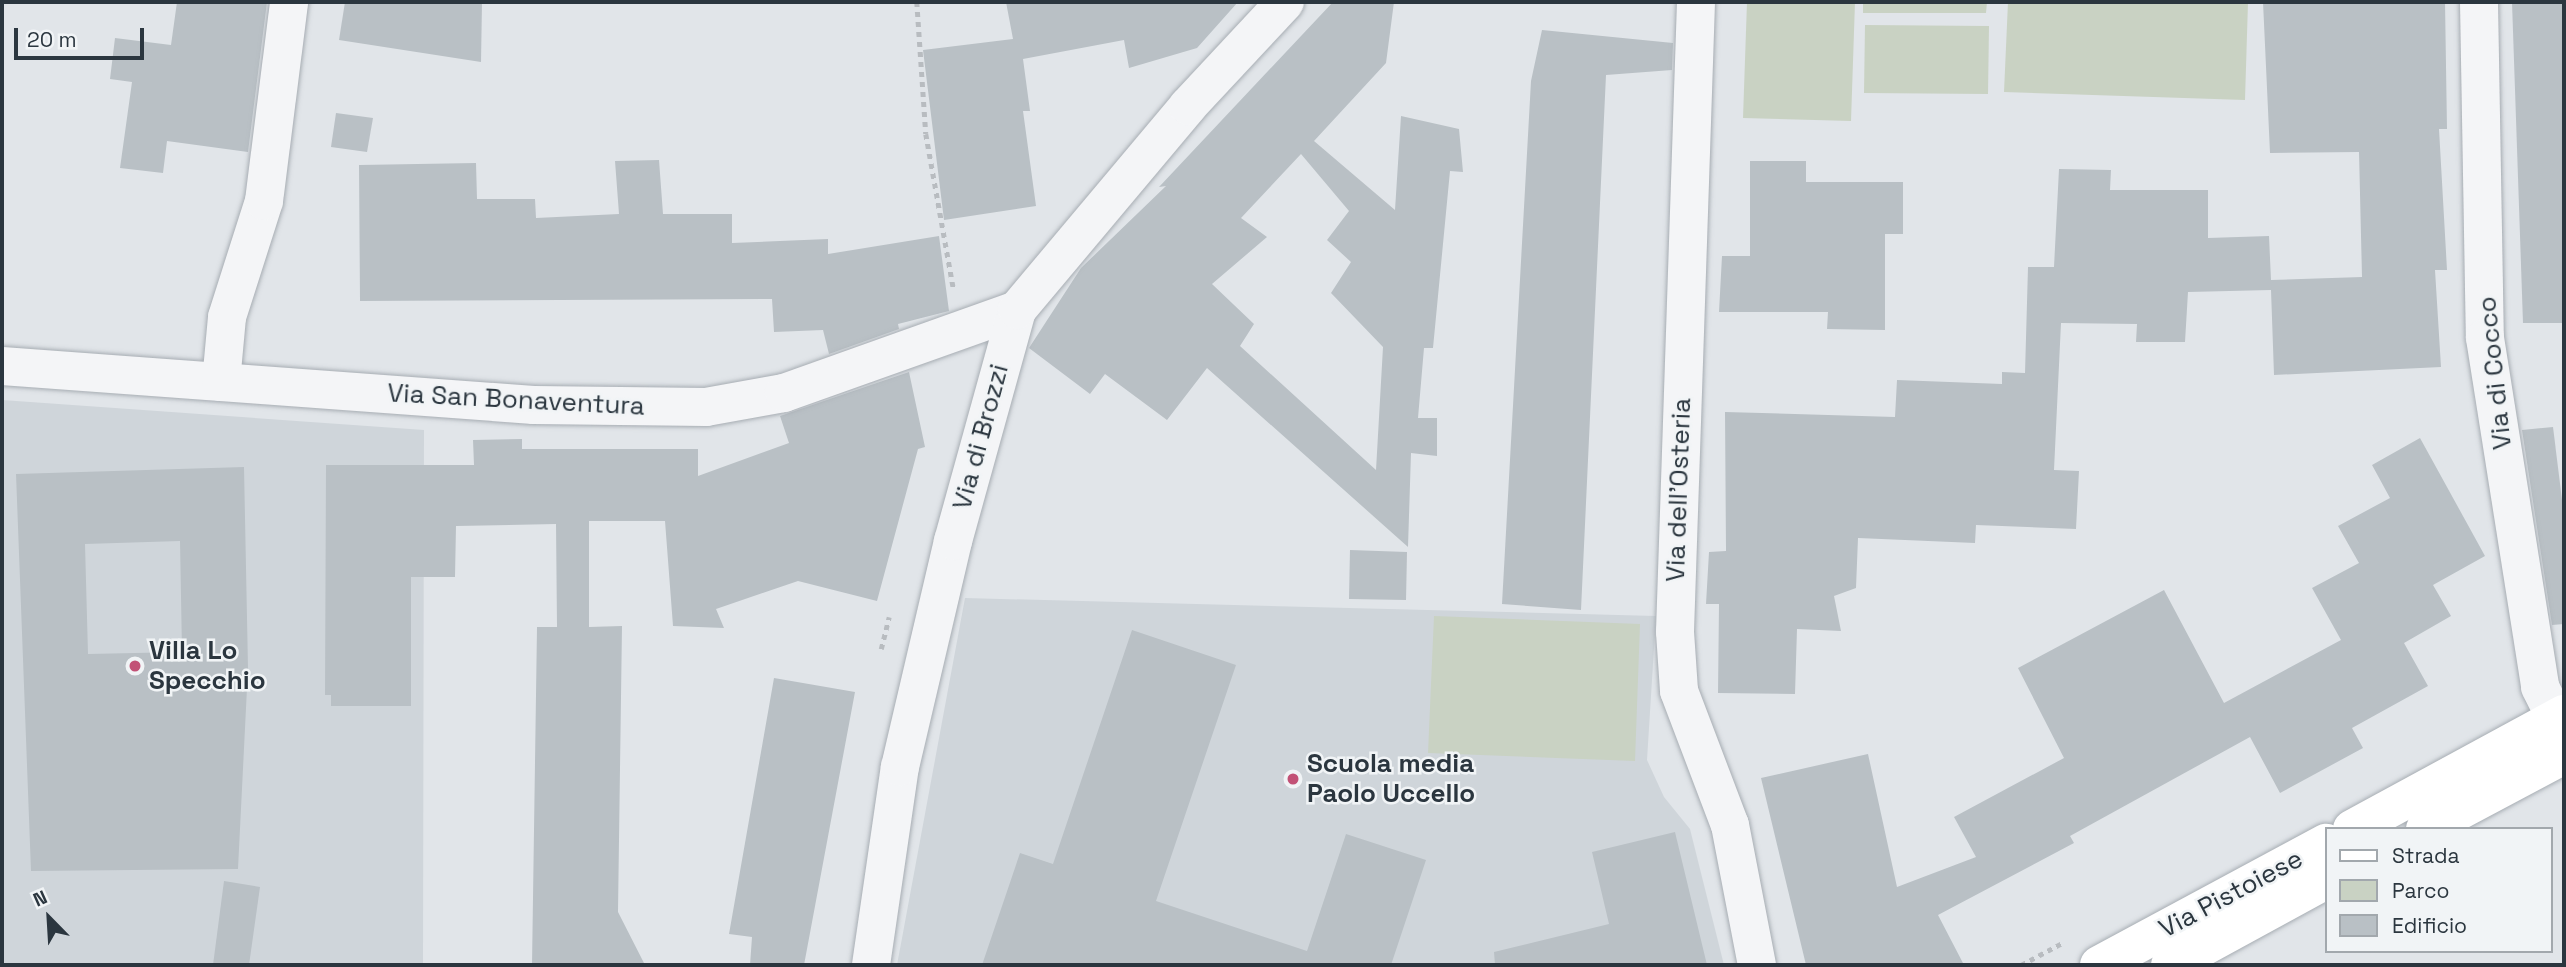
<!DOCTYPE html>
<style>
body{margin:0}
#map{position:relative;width:2566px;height:967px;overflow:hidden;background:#e1e5e9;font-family:"Space Grotesk",sans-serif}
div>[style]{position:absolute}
.built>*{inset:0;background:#cfd5da}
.green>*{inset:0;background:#c9d2c3}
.building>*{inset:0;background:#b9c0c5}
.path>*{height:4.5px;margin-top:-2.25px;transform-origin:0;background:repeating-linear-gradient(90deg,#b8bcc0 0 5px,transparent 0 10px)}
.roads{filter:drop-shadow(0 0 2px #a7adb3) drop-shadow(0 0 2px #a7adb3)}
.minor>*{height:38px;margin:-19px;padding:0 19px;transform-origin:19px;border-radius:19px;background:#f4f5f7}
.major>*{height:38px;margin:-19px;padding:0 19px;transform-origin:19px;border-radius:19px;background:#fff}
.dots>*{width:19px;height:19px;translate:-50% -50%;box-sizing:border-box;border:4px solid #f1f4f6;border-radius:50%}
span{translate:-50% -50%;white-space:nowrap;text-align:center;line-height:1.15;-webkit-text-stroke:5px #f1f4f6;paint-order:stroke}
.street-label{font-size:26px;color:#2b363f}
.poi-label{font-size:26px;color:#2b363f;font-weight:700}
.left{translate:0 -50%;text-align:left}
.frame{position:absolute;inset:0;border:4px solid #2b363f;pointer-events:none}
.legend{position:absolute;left:2325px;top:827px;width:228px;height:126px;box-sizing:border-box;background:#f1f4f6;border:2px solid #a2a8ad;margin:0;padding:9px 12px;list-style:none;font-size:21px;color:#2b363f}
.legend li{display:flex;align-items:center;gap:14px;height:35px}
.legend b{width:35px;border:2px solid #a2a8ad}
.north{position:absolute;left:14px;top:883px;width:70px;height:70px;-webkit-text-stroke:5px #f1f4f6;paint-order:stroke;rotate:336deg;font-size:19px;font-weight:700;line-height:28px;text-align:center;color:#2b363f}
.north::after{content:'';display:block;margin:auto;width:24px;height:32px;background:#2b363f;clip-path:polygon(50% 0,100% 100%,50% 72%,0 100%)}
.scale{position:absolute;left:14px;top:28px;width:130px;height:32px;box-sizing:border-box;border:4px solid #2b363f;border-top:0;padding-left:9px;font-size:21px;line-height:24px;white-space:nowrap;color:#2b363f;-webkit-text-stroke:5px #f1f4f6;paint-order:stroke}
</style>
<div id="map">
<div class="built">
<i style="clip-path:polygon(2px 400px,424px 430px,423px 965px,2px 965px)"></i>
<i style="clip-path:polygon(965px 598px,1656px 616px,1647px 760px,1664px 797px,1690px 829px,1724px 965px,897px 965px)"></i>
</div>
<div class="green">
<i style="clip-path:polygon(1747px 2px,1855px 2px,1851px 121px,1743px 118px)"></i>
<i style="clip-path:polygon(1863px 2px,1987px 2px,1986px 13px,1863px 13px)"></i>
<i style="clip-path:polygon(2008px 2px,2248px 2px,2245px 100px,2004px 92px)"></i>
<i style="clip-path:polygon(1865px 25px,1989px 26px,1988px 94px,1864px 93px)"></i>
<i style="clip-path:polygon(1434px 616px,1640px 624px,1635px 761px,1428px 753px)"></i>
</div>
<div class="building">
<i style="clip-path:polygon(177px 2px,267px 2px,248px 152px,167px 141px,163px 173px,120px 168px,132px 82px,110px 79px,115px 38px,171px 45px)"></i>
<i style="clip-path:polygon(345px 2px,482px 2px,481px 62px,339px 40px)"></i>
<i style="clip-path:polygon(1006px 2px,1238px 2px,1197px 48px,1129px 68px,1124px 40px,1023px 59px,1030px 111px,1023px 111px,1036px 206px,944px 220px,923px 50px,1013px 39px)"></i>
<i style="clip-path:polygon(evenodd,1333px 2px,1394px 2px,1386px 63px,1314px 141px,1395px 210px,1401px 116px,1459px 129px,1463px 172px,1450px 171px,1433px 348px,1424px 348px,1418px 418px,1437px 418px,1437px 456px,1411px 453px,1408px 547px,1207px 368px,1167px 420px,1105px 374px,1090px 394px,1029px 348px,1081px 268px,1166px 186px,1159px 187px,1333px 2px,1301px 154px,1349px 211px,1327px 240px,1351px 262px,1331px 293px,1383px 347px,1376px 470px,1240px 346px,1254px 324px,1212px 284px,1267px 237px,1241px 218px,1301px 154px)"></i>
<i style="clip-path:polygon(2263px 2px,2445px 2px,2447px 129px,2439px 129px,2447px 270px,2435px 270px,2441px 367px,2274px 375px,2271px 290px,2188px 292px,2185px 342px,2136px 342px,2137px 324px,2061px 323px,2054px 470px,2079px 471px,2076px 529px,1976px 525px,1975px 543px,1858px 538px,1856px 588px,1834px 596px,1841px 631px,1797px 629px,1795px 694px,1718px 693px,1719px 604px,1706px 604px,1709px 552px,1726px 551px,1725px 412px,1895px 417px,1897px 380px,2002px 384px,2002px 372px,2025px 373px,2028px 267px,2054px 267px,2059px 169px,2111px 170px,2110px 190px,2208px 190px,2208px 238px,2269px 236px,2271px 280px,2362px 277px,2359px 152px,2270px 153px)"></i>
<i style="clip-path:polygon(2512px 2px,2564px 2px,2564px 323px,2523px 323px)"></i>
<i style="clip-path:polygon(1542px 30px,1673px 43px,1672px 70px,1606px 75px,1581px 610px,1502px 604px,1531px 81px)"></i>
<i style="clip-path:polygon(336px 113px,373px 118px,367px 152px,331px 147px)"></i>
<i style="clip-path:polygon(659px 160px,663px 214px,732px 214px,732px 243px,828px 239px,828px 254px,939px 236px,949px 311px,898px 324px,899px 329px,829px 354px,823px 330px,774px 332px,772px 299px,360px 301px,359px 165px,476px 163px,477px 199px,535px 199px,536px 218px,619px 214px,615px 161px)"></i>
<i style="clip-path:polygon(1750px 161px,1806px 161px,1806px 182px,1903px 182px,1903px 234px,1885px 234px,1885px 330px,1827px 329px,1828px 312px,1719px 312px,1722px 256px,1750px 256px)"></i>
<i style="clip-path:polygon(909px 372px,925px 447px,918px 449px,877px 601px,798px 581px,716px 609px,724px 628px,673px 626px,665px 521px,589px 521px,589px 627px,622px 626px,618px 912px,645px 965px,532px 965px,537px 627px,557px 627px,556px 524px,456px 526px,455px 577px,411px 577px,411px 706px,331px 706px,331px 695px,325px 695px,326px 465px,474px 465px,473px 440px,522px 439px,522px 449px,698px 449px,698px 476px,789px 443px,780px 416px)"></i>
<i style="clip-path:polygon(2553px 427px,2564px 516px,2564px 624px,2552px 625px,2522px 430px)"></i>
<i style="clip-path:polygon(2420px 438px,2485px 556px,2433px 585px,2451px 616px,2404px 643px,2428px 686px,2352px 728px,2363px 748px,2280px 793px,2250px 737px,2070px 836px,2074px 843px,1938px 915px,1964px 965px,1806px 965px,1761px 778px,1868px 754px,1897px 887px,1976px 857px,1954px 817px,2064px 758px,2018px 668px,2164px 590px,2224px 703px,2341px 640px,2312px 588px,2359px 563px,2338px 526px,2390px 498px,2372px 465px)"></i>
<i style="clip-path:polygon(evenodd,244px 467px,248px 668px,238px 869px,31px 871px,16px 474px,244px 467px,180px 541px,182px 652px,88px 654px,85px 544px,180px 541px)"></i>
<i style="clip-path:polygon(1350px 550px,1407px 552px,1406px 600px,1349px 599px)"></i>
<i style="clip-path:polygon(1132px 630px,1236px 665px,1156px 901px,1307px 951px,1346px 834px,1426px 860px,1391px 965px,982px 965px,1020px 853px,1053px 864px)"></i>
<i style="clip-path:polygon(774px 678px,855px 692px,804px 965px,750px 965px,752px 937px,729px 934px)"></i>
<i style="clip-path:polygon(1675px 832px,1707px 965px,1495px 965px,1494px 952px,1609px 924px,1592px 852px)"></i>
<i style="clip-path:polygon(224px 881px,260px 887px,249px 965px,213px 965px)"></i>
</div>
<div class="path">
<i style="left:917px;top:2px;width:132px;rotate:86.1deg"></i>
<i style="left:926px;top:134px;width:159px;rotate:79.9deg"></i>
<i style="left:881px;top:649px;width:33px;rotate:-76deg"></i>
<i style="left:2021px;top:965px;width:49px;rotate:-28.1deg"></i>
</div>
<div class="roads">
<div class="minor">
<i style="left:1696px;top:2px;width:630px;rotate:91.91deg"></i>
<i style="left:1675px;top:632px;width:59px;rotate:86.1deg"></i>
<i style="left:1679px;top:691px;width:143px;rotate:69.2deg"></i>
<i style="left:1730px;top:825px;width:143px;rotate:79.1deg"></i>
<i style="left:2479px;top:2px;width:336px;rotate:89deg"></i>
<i style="left:2485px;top:338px;width:353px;rotate:81deg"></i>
<i style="left:2540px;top:687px;width:54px;rotate:63.4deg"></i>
<i style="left:2px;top:366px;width:533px;rotate:4.19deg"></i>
<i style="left:534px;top:405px;width:172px;rotate:0.7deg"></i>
<i style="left:706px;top:407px;width:79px;rotate:-10.2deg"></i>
<i style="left:784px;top:393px;width:247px;rotate:-19.6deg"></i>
<i style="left:221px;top:382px;width:65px;rotate:-84.7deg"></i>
<i style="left:227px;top:317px;width:122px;rotate:-72.3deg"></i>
<i style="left:264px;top:201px;width:201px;rotate:-82.8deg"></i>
<i style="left:871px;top:965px;width:200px;rotate:-81.7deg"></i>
<i style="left:900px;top:767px;width:232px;rotate:-76.8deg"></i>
<i style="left:953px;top:541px;width:240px;rotate:-74.5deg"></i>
<i style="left:1017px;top:310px;width:266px;rotate:-50deg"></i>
<i style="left:1188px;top:106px;width:142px;rotate:-47deg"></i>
</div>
<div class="major">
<i style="left:2352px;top:829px;width:241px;rotate:-28.5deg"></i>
<i style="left:2425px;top:829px;width:157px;rotate:-28deg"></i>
<i style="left:2099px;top:965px;width:258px;rotate:-28.3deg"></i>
<i style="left:2170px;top:965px;width:178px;rotate:-28.6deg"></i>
</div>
</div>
<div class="dots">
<i style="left:135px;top:666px;background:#c25176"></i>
<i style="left:1293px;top:779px;background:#c25176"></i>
</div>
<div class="street-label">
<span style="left:2495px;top:373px;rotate:-96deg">Via di Cocco</span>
<span style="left:516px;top:400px;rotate:3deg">Via San Bonaventura</span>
<span style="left:981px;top:437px;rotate:-75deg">Via di Brozzi</span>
<span style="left:1679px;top:490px;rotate:-88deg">Via dell'Osteria</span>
<span style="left:2231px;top:894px;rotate:-28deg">Via Pistoiese</span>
</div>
<div class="poi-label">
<span class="left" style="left:149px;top:666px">Villa Lo<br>Specchio</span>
<span class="left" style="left:1307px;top:779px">Scuola media<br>Paolo Uccello</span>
</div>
<div class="frame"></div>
<ul class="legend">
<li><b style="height:9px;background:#fff"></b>Strada</li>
<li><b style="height:19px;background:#c9d2c3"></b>Parco</li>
<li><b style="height:19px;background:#b9c0c5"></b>Edificio</li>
</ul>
<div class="north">N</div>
<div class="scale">20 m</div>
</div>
